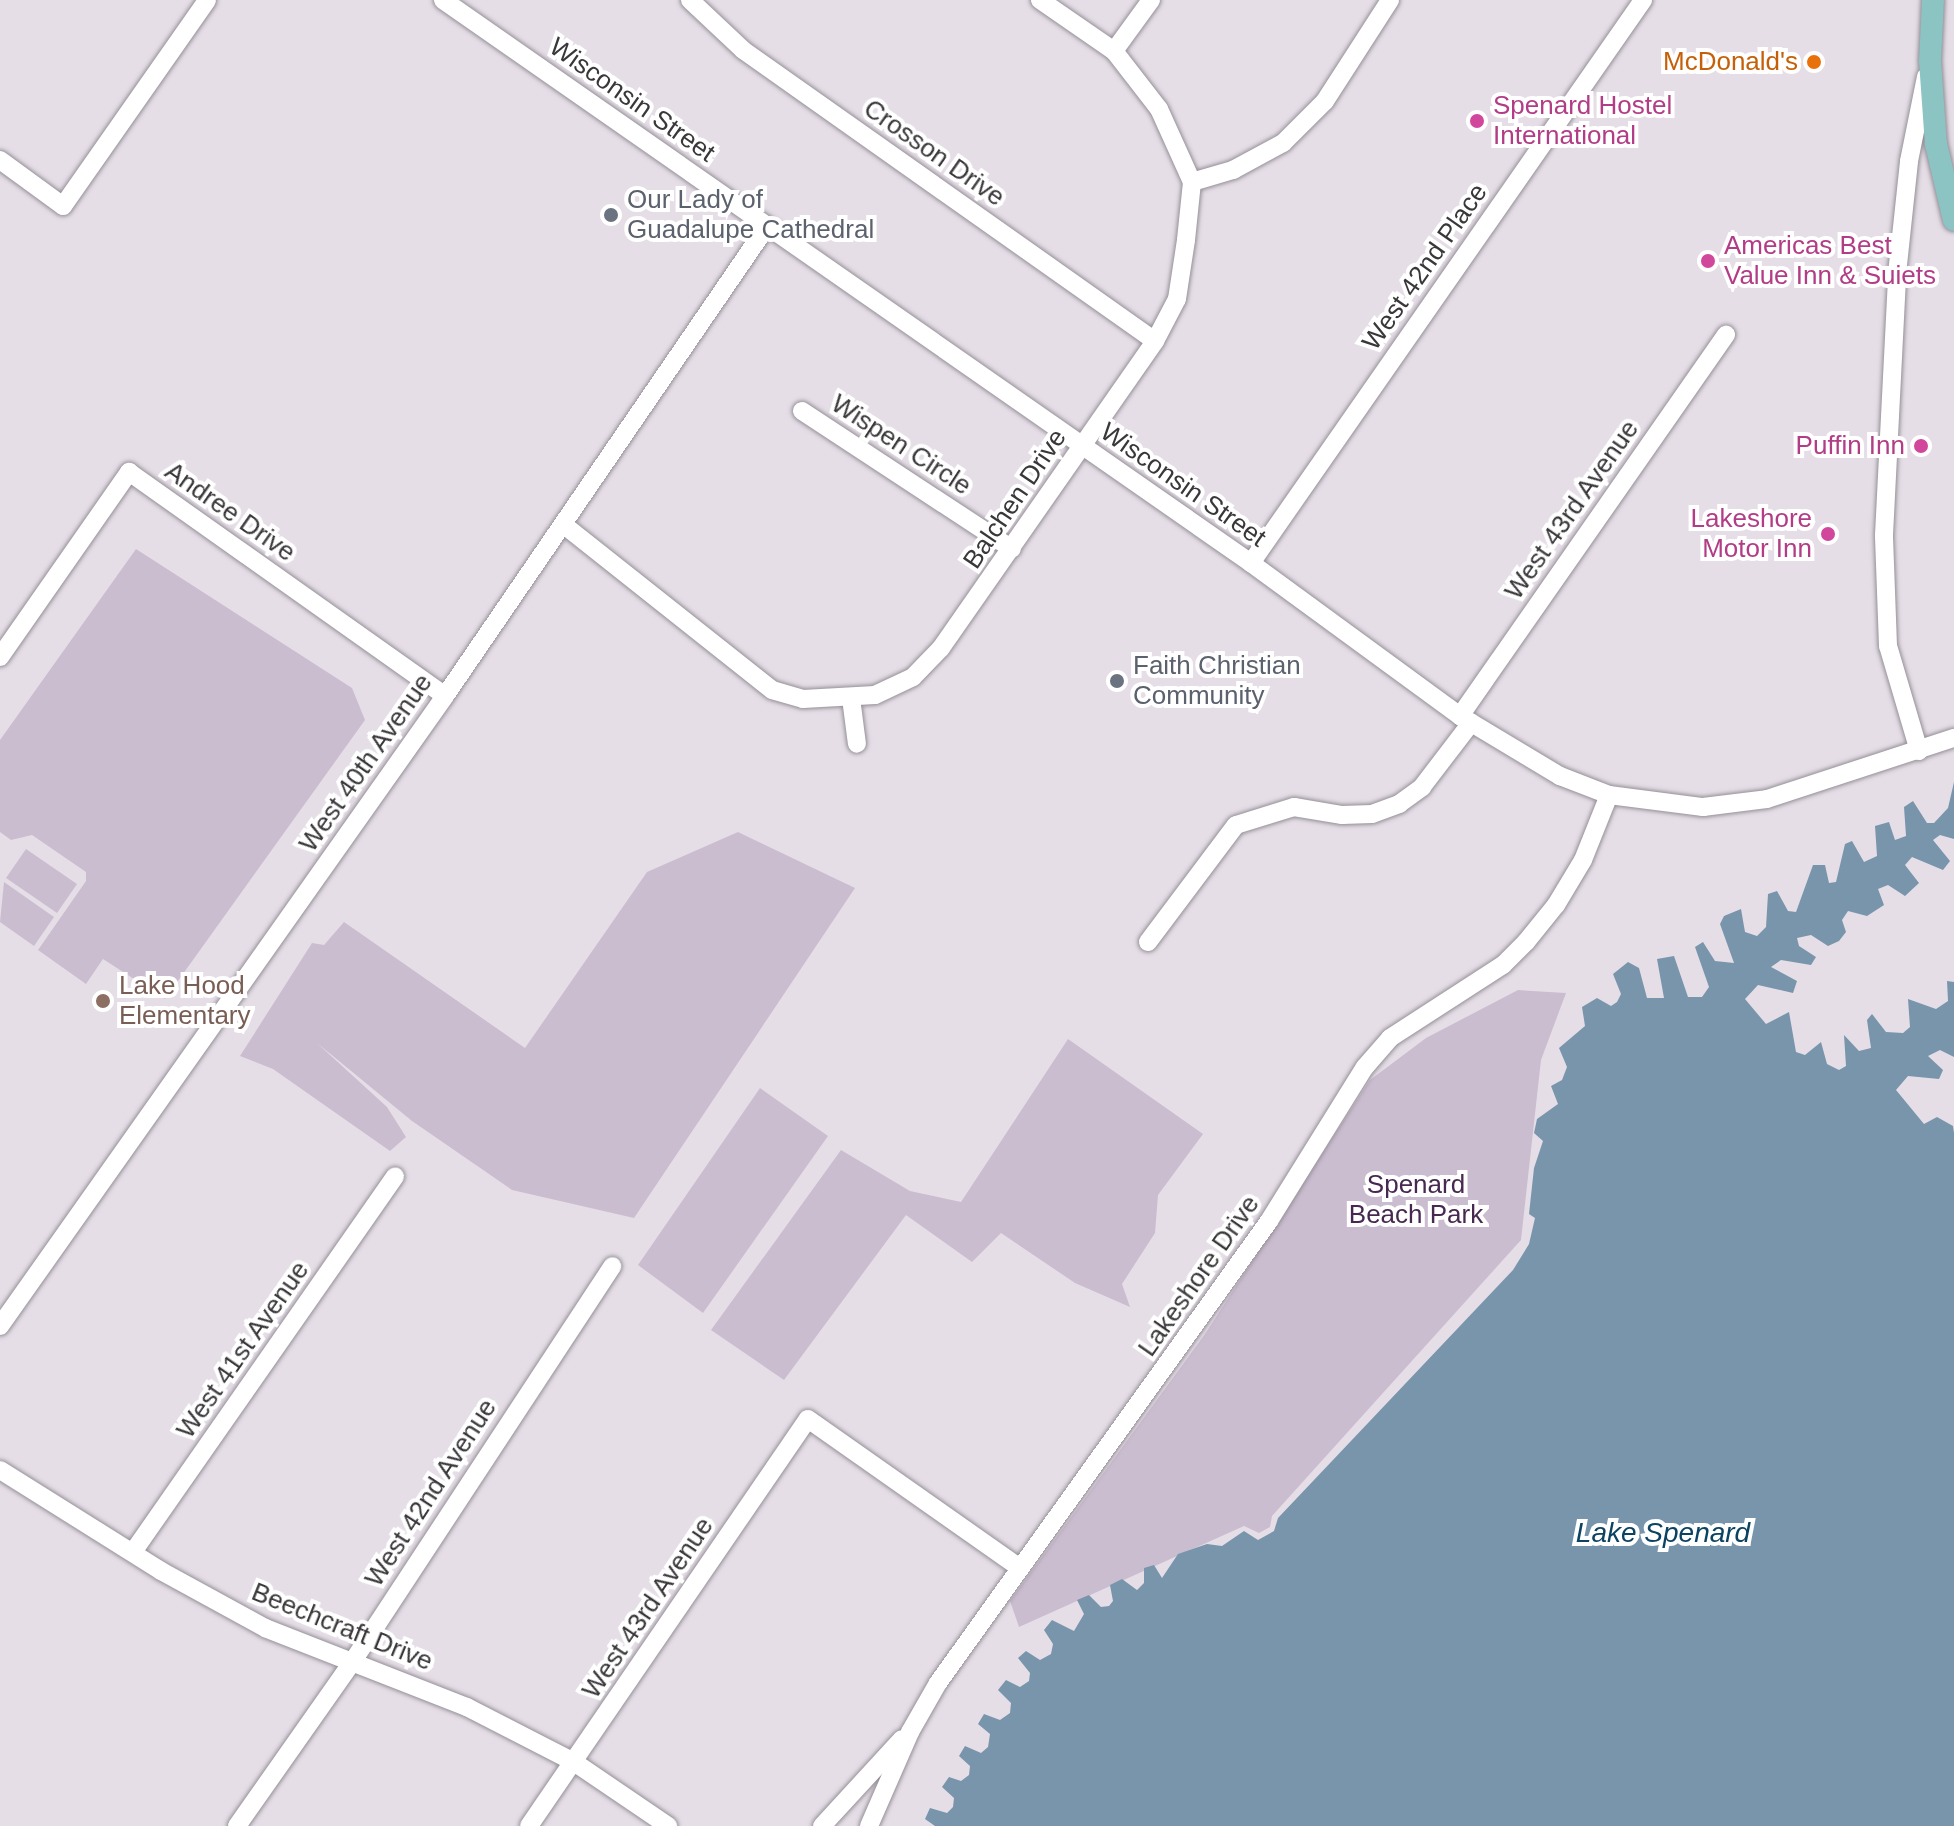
<!DOCTYPE html>
<style>
body{margin:0}
#map{position:relative;width:1954px;height:1826px;overflow:hidden;background:#e5dee7;font-family:Arial,sans-serif}
div>[style]{position:absolute}
.green>*{inset:0;background:#cbbdd0}
.water>*{inset:0;background:#7895ac}
.roads{filter:drop-shadow(0 0 2px #958f97) drop-shadow(0 0 2px #958f97)}
.minor>*{height:18px;margin:-9px;padding:0 9px;transform-origin:9px;border-radius:9px;background:#fff}
.major>*{height:22px;margin:-11px;padding:0 11px;transform-origin:11px;border-radius:11px;background:#8cc3c3}
.dots>*{width:22px;height:22px;translate:-50% -50%;box-sizing:border-box;border:4px solid #fff;border-radius:50%}
span{translate:-50% -50%;white-space:nowrap;text-align:center;line-height:1.15;-webkit-text-stroke:8px #fff;paint-order:stroke}
.food-label{font-size:26px;color:#c56008}
.right{translate:-100% -50%;text-align:right}
.street-label{font-size:26px;color:#3a373b}
.hotel-label{font-size:26px;color:#b23c85}
.left{translate:0 -50%;text-align:left}
.worship-label{font-size:26px;color:#5b616d}
.education-label{font-size:26px;color:#785e54}
.park-label{font-size:26px;color:#462850}
.water-label{font-size:28px;color:#0c4262;font-style:italic}
</style>
<div id="map">
<div class="green">
<i style="clip-path:polygon(136px 549px,352px 688px,365px 720px,165px 999px,103px 959px,86px 984px,38px 950px,86px 881px,86px 872px,32px 835px,11px 840px,0 832px,0 740px)"></i>
<i style="clip-path:polygon(738px 832px,855px 888px,634px 1218px,512px 1190px,412px 1121px,317px 1043px,387px 1107px,406px 1137px,390px 1151px,273px 1069px,240px 1056px,312px 943px,324px 945px,344px 922px,525px 1048px,647px 872px)"></i>
<i style="clip-path:polygon(26px 849px,77px 884px,57px 913px,6px 878px)"></i>
<i style="clip-path:polygon(4px 882px,54px 917px,34px 946px,0 922px)"></i>
<i style="clip-path:polygon(1518px 990px,1566px 993px,1541px 1060px,1521px 1240px,1272px 1516px,1270px 1527px,1259px 1533px,1244px 1526px,1019px 1627px,1010px 1601px,1205px 1334px,1370px 1080px,1426px 1038px)"></i>
<i style="clip-path:polygon(1068px 1039px,1203px 1134px,1158px 1195px,1155px 1233px,1122px 1284px,1130px 1307px,1075px 1283px,1001px 1233px,972px 1262px,906px 1215px,784px 1380px,711px 1330px,841px 1150px,910px 1191px,961px 1202px)"></i>
<i style="clip-path:polygon(760px 1088px,828px 1136px,703px 1313px,638px 1265px)"></i>
</div>
<div class="water">
<i style="clip-path:polygon(1954px 782px,1954px 839px,1940px 835px,1933px 840px,1950px 861px,1943px 870px,1912px 857px,1905px 865px,1919px 883px,1905px 896px,1888px 885px,1878px 889px,1884px 905px,1867px 916px,1848px 911px,1842px 920px,1846px 932px,1839px 941px,1828px 946px,1811px 935px,1797px 938px,1799px 946px,1816px 957px,1811px 965px,1781px 960px,1771px 967px,1797px 981px,1793px 993px,1758px 985px,1745px 999px,1766px 1024px,1789px 1012px,1796px 1052px,1805px 1055px,1821px 1042px,1827px 1064px,1839px 1070px,1846px 1066px,1844px 1035px,1859px 1051px,1871px 1048px,1867px 1020px,1872px 1014px,1886px 1032px,1903px 1033px,1910px 1027px,1908px 999px,1936px 1009px,1948px 1001px,1947px 981px,1954px 982px,1954px 1057px,1940px 1050px,1928px 1056px,1943px 1070px,1939px 1079px,1908px 1076px,1896px 1090px,1924px 1124px,1937px 1117px,1953px 1126px,1954px 1133px,1954px 1826px,935px 1826px,925px 1819px,930px 1808px,947px 1813px,953px 1807px,954px 1798px,942px 1787px,949px 1777px,961px 1781px,969px 1775px,970px 1766px,959px 1756px,965px 1746px,981px 1753px,988px 1747px,990px 1734px,978px 1724px,984px 1714px,1000px 1720px,1010px 1713px,1011px 1703px,998px 1690px,1006px 1680px,1020px 1687px,1029px 1681px,1030px 1673px,1018px 1658px,1026px 1651px,1040px 1660px,1051px 1654px,1053px 1644px,1044px 1630px,1052px 1620px,1074px 1631px,1084px 1614px,1077px 1600px,1089px 1595px,1101px 1607px,1109px 1606px,1113px 1601px,1110px 1585px,1122px 1579px,1137px 1590px,1144px 1583px,1144px 1568px,1154px 1565px,1162px 1578px,1178px 1554px,1207px 1544px,1222px 1546px,1244px 1531px,1258px 1540px,1274px 1531px,1278px 1518px,1513px 1270px,1529px 1244px,1535px 1218px,1529px 1214px,1534px 1168px,1543px 1141px,1534px 1133px,1537px 1119px,1558px 1104px,1551px 1086px,1562px 1080px,1567px 1067px,1559px 1048px,1585px 1026px,1582px 1007px,1597px 998px,1611px 1006px,1617px 1002px,1621px 994px,1613px 974px,1628px 962px,1639px 968px,1647px 998px,1664px 998px,1657px 959px,1674px 956px,1688px 997px,1702px 997px,1709px 987px,1695px 947px,1703px 942px,1715px 961px,1734px 963px,1720px 924px,1724px 916px,1741px 909px,1745px 932px,1757px 936px,1766px 927px,1768px 894px,1777px 891px,1788px 911px,1796px 912px,1813px 865px,1825px 865px,1829px 883px,1836px 882px,1845px 844px,1852px 841px,1864px 862px,1877px 856px,1875px 826px,1889px 822px,1895px 840px,1906px 836px,1904px 807px,1913px 801px,1927px 823px,1934px 823px,1948px 808px)"></i>
</div>
<div class="roads">
<div class="minor">
<i style="left:443px;top:0;width:985px;rotate:34.87deg"></i>
<i style="left:1251px;top:563px;width:259px;rotate:36.2deg"></i>
<i style="left:1460px;top:716px;width:117px;rotate:31deg"></i>
<i style="left:1560px;top:776px;width:53px;rotate:21.2deg"></i>
<i style="left:1609px;top:795px;width:95px;rotate:7.3deg"></i>
<i style="left:1703px;top:807px;width:64px;rotate:-7.1deg"></i>
<i style="left:1767px;top:799px;width:197px;rotate:-18.1deg"></i>
<i style="left:690px;top:0;width:73px;rotate:43.3deg"></i>
<i style="left:743px;top:50px;width:504px;rotate:35.23deg"></i>
<i style="left:1114px;top:51px;width:63px;rotate:-54deg"></i>
<i style="left:0;top:160px;width:78px;rotate:36.1deg"></i>
<i style="left:63px;top:206px;width:251px;rotate:-55deg"></i>
<i style="left:1192px;top:182px;width:43px;rotate:-16.3deg"></i>
<i style="left:1233px;top:170px;width:57px;rotate:-28.4deg"></i>
<i style="left:1283px;top:143px;width:59px;rotate:-45deg"></i>
<i style="left:1325px;top:101px;width:120px;rotate:-57.2deg"></i>
<i style="left:802px;top:411px;width:251px;rotate:33.3deg"></i>
<i style="left:564px;top:525px;width:265px;rotate:38.4deg"></i>
<i style="left:772px;top:690px;width:32px;rotate:16deg"></i>
<i style="left:803px;top:699px;width:72px;rotate:-3.2deg"></i>
<i style="left:875px;top:695px;width:42px;rotate:-25.3deg"></i>
<i style="left:913px;top:677px;width:40px;rotate:-46deg"></i>
<i style="left:941px;top:648px;width:374px;rotate:-55.1deg"></i>
<i style="left:1155px;top:341px;width:47px;rotate:-62.4deg"></i>
<i style="left:1177px;top:299px;width:60px;rotate:-81.3deg"></i>
<i style="left:1186px;top:240px;width:58px;rotate:-84.1deg"></i>
<i style="left:1192px;top:182px;width:80px;rotate:-114.3deg"></i>
<i style="left:1159px;top:109px;width:73px;rotate:-127.8deg"></i>
<i style="left:1114px;top:51px;width:90px;rotate:-145.4deg"></i>
<i style="left:1251px;top:563px;width:686px;rotate:-55.15deg"></i>
<i style="left:0;top:657px;width:226px;rotate:-55.1deg"></i>
<i style="left:129px;top:472px;width:387px;rotate:35.3deg"></i>
<i style="left:851px;top:698px;width:46px;rotate:82.6deg"></i>
<i style="left:1460px;top:716px;width:465px;rotate:-55.1deg"></i>
<i style="left:1919px;top:751px;width:109px;rotate:-106.4deg"></i>
<i style="left:1888px;top:646px;width:111px;rotate:-92.1deg"></i>
<i style="left:1884px;top:535px;width:261px;rotate:-87.1deg"></i>
<i style="left:1897px;top:274px;width:114px;rotate:-83.9deg"></i>
<i style="left:1909px;top:161px;width:86px;rotate:-78.6deg"></i>
<i style="left:1148px;top:942px;width:146px;rotate:-53.1deg"></i>
<i style="left:1236px;top:825px;width:61px;rotate:-17.2deg"></i>
<i style="left:1294px;top:807px;width:49px;rotate:9.5deg"></i>
<i style="left:1342px;top:815px;width:30px;rotate:-2deg"></i>
<i style="left:1372px;top:814px;width:29px;rotate:-20deg"></i>
<i style="left:1399px;top:804px;width:29px;rotate:-36deg"></i>
<i style="left:1422px;top:787px;width:81px;rotate:-52.6deg"></i>
<i style="left:0;top:1326px;width:771px;rotate:-54.76deg"></i>
<i style="left:445px;top:696px;width:570px;rotate:-55.58deg"></i>
<i style="left:0;top:1470px;width:190px;rotate:32.1deg"></i>
<i style="left:161px;top:1571px;width:119px;rotate:28.7deg"></i>
<i style="left:265px;top:1628px;width:217px;rotate:21.4deg"></i>
<i style="left:467px;top:1707px;width:120px;rotate:27.2deg"></i>
<i style="left:574px;top:1762px;width:114px;rotate:34.2deg"></i>
<i style="left:133px;top:1552px;width:458px;rotate:-55.1deg"></i>
<i style="left:237px;top:1826px;width:198px;rotate:-54.9deg"></i>
<i style="left:351px;top:1664px;width:476px;rotate:-56.7deg"></i>
<i style="left:529px;top:1826px;width:493px;rotate:-55.6deg"></i>
<i style="left:808px;top:1419px;width:259px;rotate:35.1deg"></i>
<i style="left:822px;top:1826px;width:118px;rotate:-47.4deg"></i>
<i style="left:869px;top:1826px;width:103px;rotate:-66.4deg"></i>
<i style="left:910px;top:1732px;width:56px;rotate:-60.3deg"></i>
<i style="left:938px;top:1683px;width:568px;rotate:-54.38deg"></i>
<i style="left:1269px;top:1221px;width:181px;rotate:-58.1deg"></i>
<i style="left:1365px;top:1067px;width:38px;rotate:-49deg"></i>
<i style="left:1390px;top:1038px;width:135px;rotate:-32.9deg"></i>
<i style="left:1503px;top:965px;width:33px;rotate:-45deg"></i>
<i style="left:1526px;top:942px;width:48px;rotate:-51deg"></i>
<i style="left:1556px;top:905px;width:52px;rotate:-59deg"></i>
<i style="left:1583px;top:860px;width:70px;rotate:-68.2deg"></i>
</div>
<div class="major">
<i style="left:1933px;top:0;width:61px;rotate:92.8deg"></i>
<i style="left:1930px;top:61px;width:83px;rotate:85.9deg"></i>
<i style="left:1936px;top:144px;width:78px;rotate:76.7deg"></i>
</div>
</div>
<div class="dots">
<i style="left:1814px;top:62px;background:#e8710a"></i>
<i style="left:1477px;top:121px;background:#d1479c"></i>
<i style="left:611px;top:215px;background:#6b7280"></i>
<i style="left:1708px;top:261px;background:#d1479c"></i>
<i style="left:1921px;top:446px;background:#d1479c"></i>
<i style="left:1828px;top:534px;background:#d1479c"></i>
<i style="left:1117px;top:681px;background:#6b7280"></i>
<i style="left:103px;top:1001px;background:#8d6e63"></i>
</div>
<div class="food-label">
<span class="right" style="left:1798px;top:62px">McDonald's</span>
</div>
<div class="street-label">
<span style="left:632px;top:100px;rotate:35deg">Wisconsin Street</span>
<span style="left:934px;top:153px;rotate:35deg">Crosson Drive</span>
<span style="left:1425px;top:267px;rotate:-55deg">West 42nd Place</span>
<span style="left:901px;top:445px;rotate:33deg">Wispen Circle</span>
<span style="left:1183px;top:485px;rotate:35deg">Wisconsin Street</span>
<span style="left:1015px;top:499px;rotate:-56deg">Balchen Drive</span>
<span style="left:1572px;top:510px;rotate:-55deg">West 43rd Avenue</span>
<span style="left:230px;top:512px;rotate:35deg">Andree Drive</span>
<span style="left:366px;top:763px;rotate:-55deg">West 40th Avenue</span>
<span style="left:1199px;top:1276px;rotate:-55deg">Lakeshore Drive</span>
<span style="left:243px;top:1350px;rotate:-55deg">West 41st Avenue</span>
<span style="left:431px;top:1493px;rotate:-57deg">West 42nd Avenue</span>
<span style="left:648px;top:1608px;rotate:-56deg">West 43rd Avenue</span>
<span style="left:342px;top:1627px;rotate:22deg">Beechcraft Drive</span>
</div>
<div class="hotel-label">
<span class="left" style="left:1493px;top:121px">Spenard Hostel<br>International</span>
<span class="left" style="left:1724px;top:261px">Americas Best<br>Value Inn &amp; Suiets</span>
<span class="right" style="left:1905px;top:446px">Puffin Inn</span>
<span class="right" style="left:1812px;top:534px">Lakeshore<br>Motor Inn</span>
</div>
<div class="worship-label">
<span class="left" style="left:627px;top:215px">Our Lady of<br>Guadalupe Cathedral</span>
<span class="left" style="left:1133px;top:681px">Faith Christian<br>Community</span>
</div>
<div class="education-label">
<span class="left" style="left:119px;top:1001px">Lake Hood<br>Elementary</span>
</div>
<div class="park-label">
<span style="left:1416px;top:1200px">Spenard<br>Beach Park</span>
</div>
<div class="water-label">
<span style="left:1663px;top:1533px">Lake Spenard</span>
</div>
</div>
